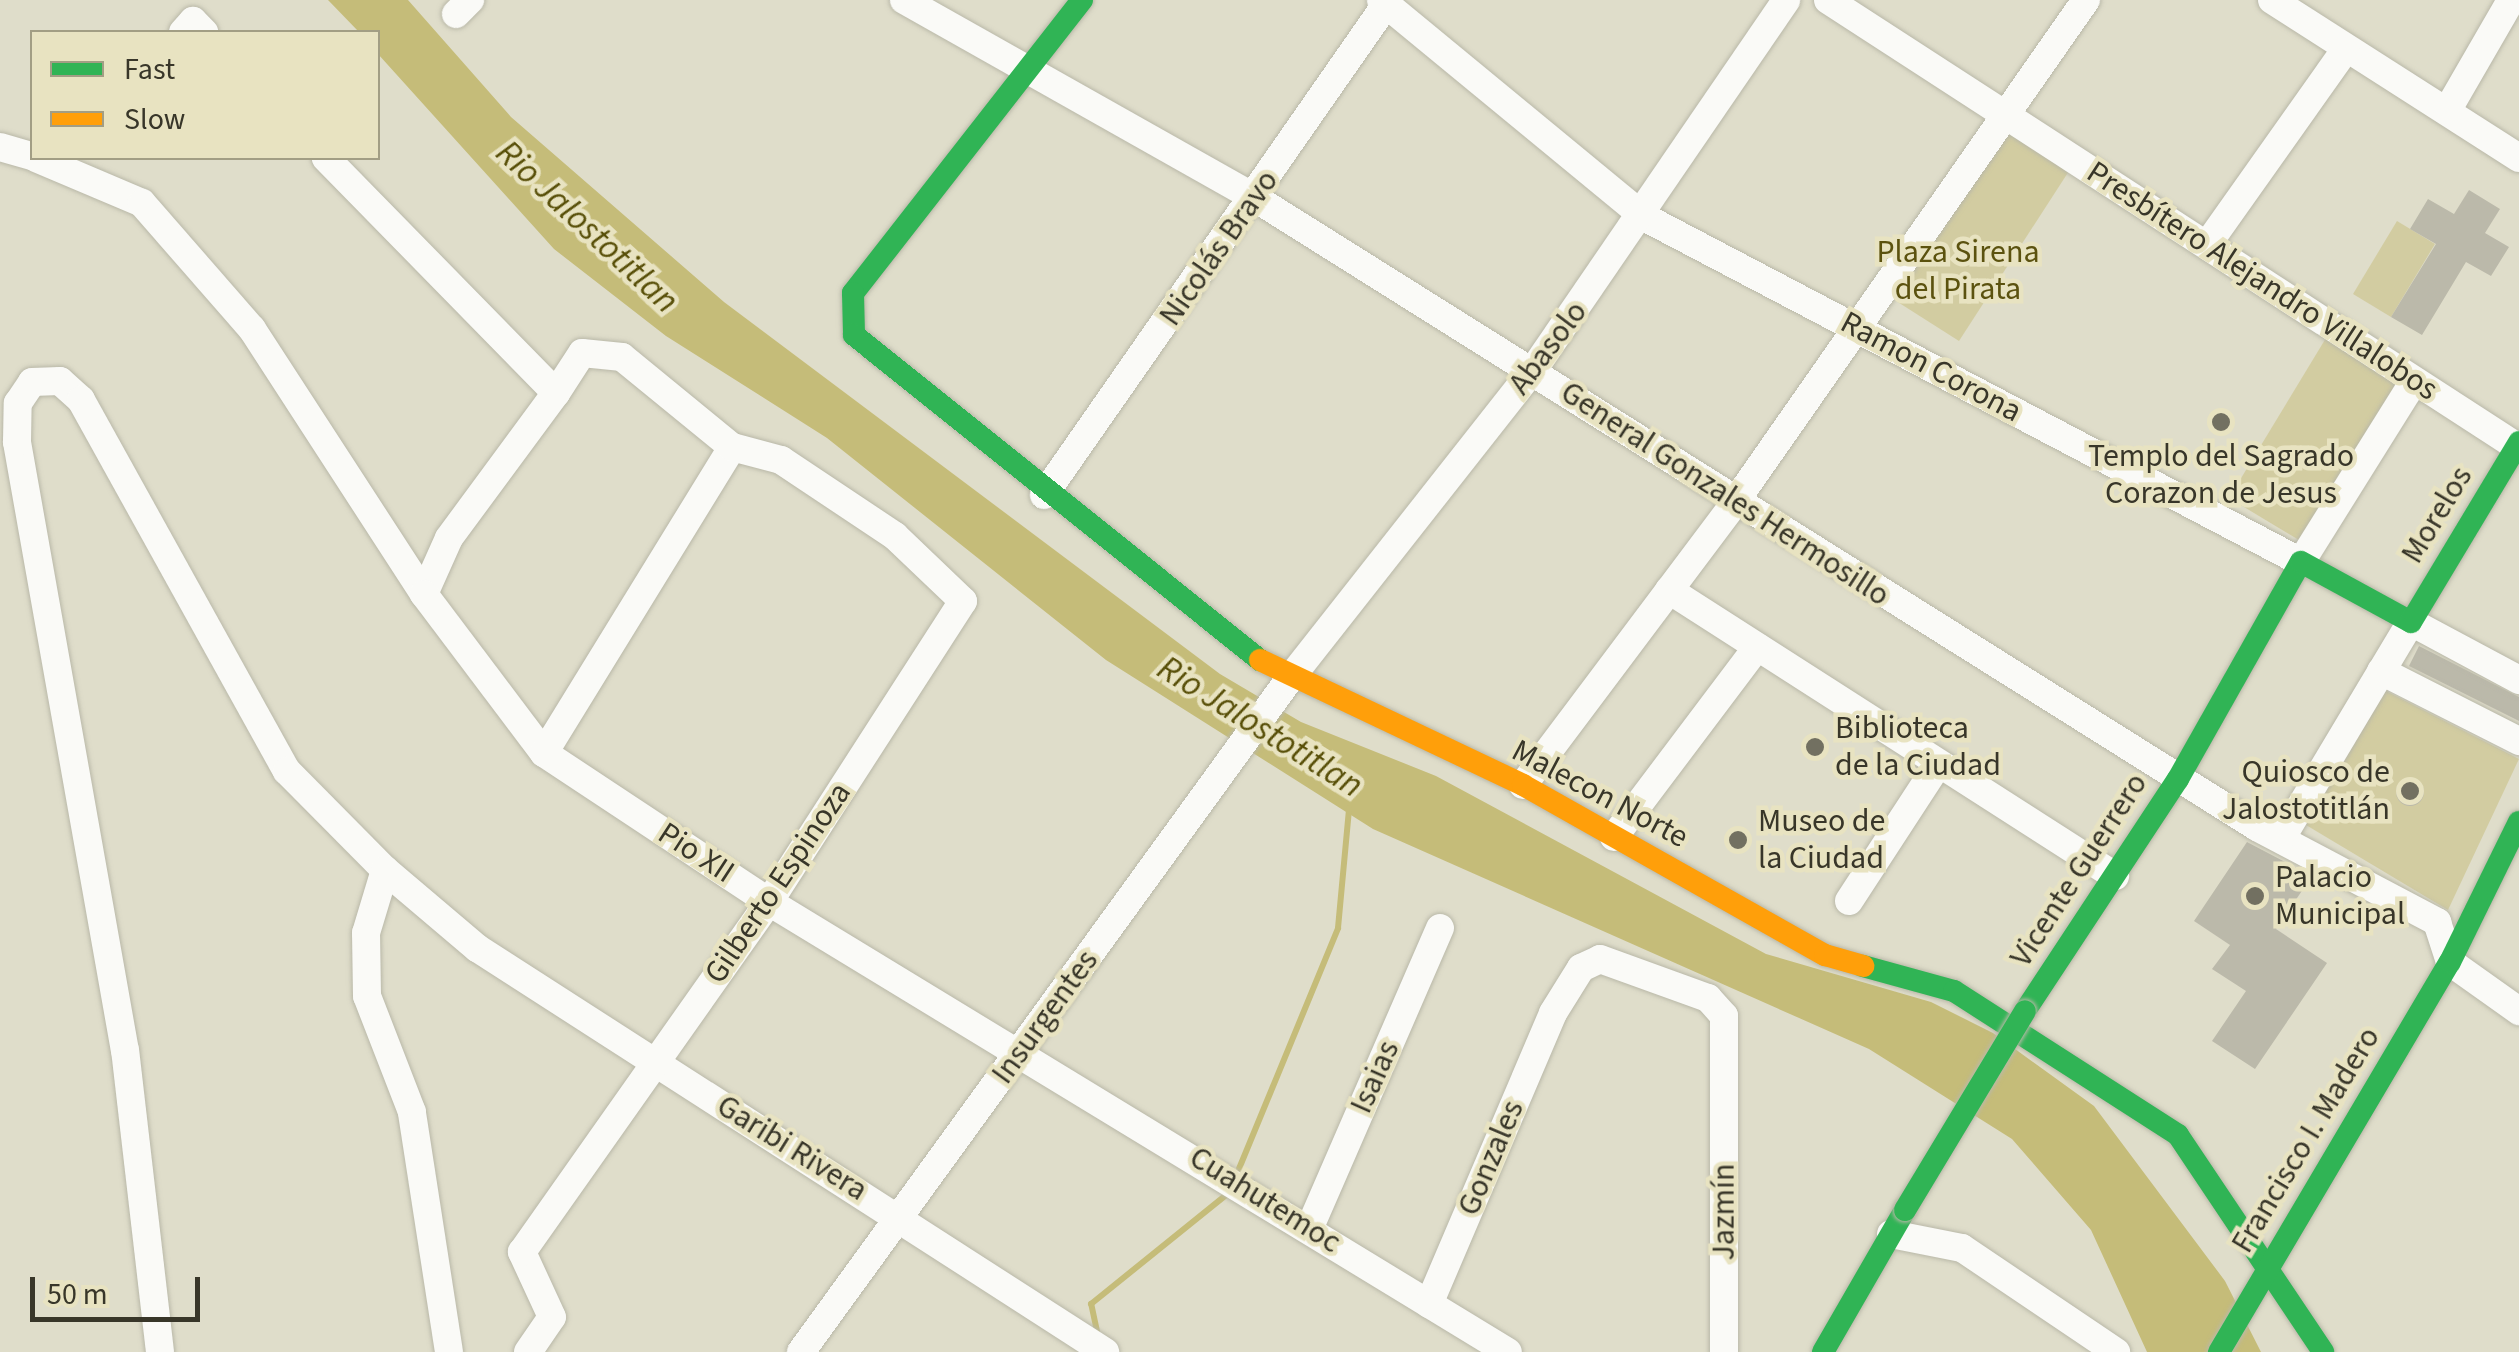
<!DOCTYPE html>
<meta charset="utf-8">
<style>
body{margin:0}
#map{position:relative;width:2519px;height:1352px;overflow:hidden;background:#dfddca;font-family:"Source Sans 3",sans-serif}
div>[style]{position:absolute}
.green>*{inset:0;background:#d2cca1}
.water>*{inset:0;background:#c5bc79}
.stream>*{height:6px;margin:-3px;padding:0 3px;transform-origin:3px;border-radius:3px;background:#c5bc79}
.building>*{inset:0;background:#bbb9aa}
.round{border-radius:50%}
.roads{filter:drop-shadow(0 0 2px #b9b8a8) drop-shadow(0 0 2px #b9b8a8)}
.street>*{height:28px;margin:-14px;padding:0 14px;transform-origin:14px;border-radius:14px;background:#fafaf7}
.fast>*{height:22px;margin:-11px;padding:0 11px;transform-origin:11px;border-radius:11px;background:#30b455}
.slow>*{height:22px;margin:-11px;padding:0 11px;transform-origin:11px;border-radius:11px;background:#ff9f0a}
.bridges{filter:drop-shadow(0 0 2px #b9b8a8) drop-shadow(0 0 2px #b9b8a8)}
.fast-bridge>*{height:22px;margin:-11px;padding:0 11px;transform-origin:11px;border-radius:11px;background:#30b455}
.dots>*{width:28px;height:28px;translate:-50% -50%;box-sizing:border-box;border:5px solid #e8e3c1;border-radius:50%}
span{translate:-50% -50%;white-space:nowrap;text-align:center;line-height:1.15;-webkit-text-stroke:9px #e8e3c1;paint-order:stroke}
.street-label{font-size:32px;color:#383629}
.park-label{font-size:32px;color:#5b520f}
.poi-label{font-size:32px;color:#383629}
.left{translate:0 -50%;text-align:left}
.right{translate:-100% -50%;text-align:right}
.water-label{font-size:35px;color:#584f08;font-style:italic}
.legend{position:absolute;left:30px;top:30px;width:350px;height:130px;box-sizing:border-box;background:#e8e3c1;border:2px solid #a29e84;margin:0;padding:12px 18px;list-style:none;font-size:30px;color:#383629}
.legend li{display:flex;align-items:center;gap:20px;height:50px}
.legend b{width:50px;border:2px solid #a29e84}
.scale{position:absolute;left:30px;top:1277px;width:170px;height:45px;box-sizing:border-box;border:5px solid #383629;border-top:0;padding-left:12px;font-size:30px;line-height:35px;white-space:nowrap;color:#383629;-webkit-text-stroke:8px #e8e3c1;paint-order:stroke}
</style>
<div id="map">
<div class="green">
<i style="clip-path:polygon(2007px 129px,2069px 171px,1959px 341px,1893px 299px)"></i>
<i style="clip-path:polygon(2397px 221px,2435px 244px,2391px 317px,2353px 294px)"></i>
<i style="clip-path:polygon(2326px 338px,2401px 384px,2304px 543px,2229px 498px)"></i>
<i style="clip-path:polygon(2386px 691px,2519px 759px,2448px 910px,2306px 825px)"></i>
</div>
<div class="water">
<i style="clip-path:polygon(328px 0,408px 0,511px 117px,724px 302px,1220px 674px,1301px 722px,1436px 776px,1766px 954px,1931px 1002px,1993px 1033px,2094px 1106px,2225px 1281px,2261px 1352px,2147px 1352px,2091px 1230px,2012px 1139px,1869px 1049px,1373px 829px,1106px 660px,827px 438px,666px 336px,554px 249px,378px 54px,378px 32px,359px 32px)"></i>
</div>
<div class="stream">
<i style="left:1236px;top:1176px;width:268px;rotate:-67.6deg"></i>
<i style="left:1338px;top:928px;width:120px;rotate:-84.7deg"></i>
<i style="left:1098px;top:1336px;width:33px;rotate:-102deg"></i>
<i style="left:1091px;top:1304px;width:179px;rotate:-38.9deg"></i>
</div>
<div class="building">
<i style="clip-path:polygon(2469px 190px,2500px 209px,2485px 233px,2509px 247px,2491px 276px,2466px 262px,2422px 335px,2391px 317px,2436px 244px,2410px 229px,2428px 199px,2454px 214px)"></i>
<i style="clip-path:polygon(2419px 646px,2519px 697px,2519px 721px,2409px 666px)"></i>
<i class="round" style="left:2396px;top:778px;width:28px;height:28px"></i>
<i style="clip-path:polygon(2247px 842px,2312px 876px,2276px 929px,2327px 963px,2255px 1069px,2212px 1041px,2246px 991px,2212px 969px,2230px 945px,2194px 921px)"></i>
</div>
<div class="roads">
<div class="street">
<i style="left:904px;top:0;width:403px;rotate:29.4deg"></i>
<i style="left:1255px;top:198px;width:1183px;rotate:32.12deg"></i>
<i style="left:2257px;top:827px;width:204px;rotate:27.8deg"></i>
<i style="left:2437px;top:922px;width:42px;rotate:72deg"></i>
<i style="left:2450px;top:962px;width:85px;rotate:35.4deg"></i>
<i style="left:1381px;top:0;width:341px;rotate:39.5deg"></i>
<i style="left:1644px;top:217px;width:742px;rotate:27.7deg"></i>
<i style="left:2301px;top:562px;width:213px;rotate:-58deg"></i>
<i style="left:1828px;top:0;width:824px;rotate:32.96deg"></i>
<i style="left:2272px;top:0;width:293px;rotate:32.6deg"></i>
<i style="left:456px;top:14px;width:20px;rotate:-45deg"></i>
<i style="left:183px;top:32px;width:15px;rotate:-48deg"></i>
<i style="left:193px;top:21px;width:16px;rotate:45deg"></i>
<i style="left:2447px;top:111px;width:128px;rotate:-60deg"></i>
<i style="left:0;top:147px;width:33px;rotate:16deg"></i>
<i style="left:36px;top:158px;width:115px;rotate:23deg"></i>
<i style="left:142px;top:203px;width:167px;rotate:48.9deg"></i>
<i style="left:252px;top:329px;width:316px;rotate:57deg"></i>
<i style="left:424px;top:594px;width:61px;rotate:-65.9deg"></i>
<i style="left:449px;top:538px;width:180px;rotate:-53.6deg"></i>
<i style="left:556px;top:393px;width:329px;rotate:-134.4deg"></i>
<i style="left:2207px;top:245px;width:240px;rotate:-54.7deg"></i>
<i style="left:1044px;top:495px;width:603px;rotate:-55.12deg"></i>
<i style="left:1669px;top:590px;width:530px;rotate:32.67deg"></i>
<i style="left:424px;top:594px;width:199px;rotate:53deg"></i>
<i style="left:544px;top:753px;width:270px;rotate:33.5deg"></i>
<i style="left:769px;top:902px;width:865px;rotate:31.34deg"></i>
<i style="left:2381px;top:671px;width:155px;rotate:26.9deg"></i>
<i style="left:544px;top:753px;width:359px;rotate:-58.4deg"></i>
<i style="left:1523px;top:785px;width:350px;rotate:-53.1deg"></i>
<i style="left:1733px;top:505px;width:616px;rotate:-55.05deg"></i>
<i style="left:2284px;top:834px;width:247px;rotate:-59.1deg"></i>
<i style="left:2411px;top:622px;width:123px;rotate:28.2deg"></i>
<i style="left:1614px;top:837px;width:238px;rotate:-53deg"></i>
<i style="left:1849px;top:901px;width:161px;rotate:-56.9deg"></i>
<i style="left:1310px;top:1227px;width:326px;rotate:-66.5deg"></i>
<i style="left:1891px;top:1234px;width:72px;rotate:11.2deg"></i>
<i style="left:1962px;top:1248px;width:186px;rotate:34deg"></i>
<i style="left:1429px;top:1304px;width:316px;rotate:-66.9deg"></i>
<i style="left:1553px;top:1013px;width:53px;rotate:-58.1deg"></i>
<i style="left:1581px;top:968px;width:21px;rotate:-25deg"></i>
<i style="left:1600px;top:959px;width:115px;rotate:19.9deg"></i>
<i style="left:1708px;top:998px;width:24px;rotate:48deg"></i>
<i style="left:1724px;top:1016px;width:336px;rotate:90deg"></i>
<i style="left:160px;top:1352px;width:303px;rotate:-96.6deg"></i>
<i style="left:125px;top:1051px;width:619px;rotate:-100.06deg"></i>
<i style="left:17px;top:442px;width:39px;rotate:-89deg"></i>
<i style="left:18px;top:403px;width:25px;rotate:-56deg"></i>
<i style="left:32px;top:382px;width:28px;rotate:-2deg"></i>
<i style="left:60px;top:381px;width:28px;rotate:42deg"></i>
<i style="left:81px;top:400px;width:424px;rotate:61deg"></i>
<i style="left:287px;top:771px;width:139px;rotate:45.3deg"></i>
<i style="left:449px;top:1352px;width:243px;rotate:-98.8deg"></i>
<i style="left:412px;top:1112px;width:124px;rotate:-111.2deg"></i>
<i style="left:367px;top:996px;width:63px;rotate:-90.9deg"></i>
<i style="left:366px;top:933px;width:66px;rotate:-73.2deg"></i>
<i style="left:385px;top:870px;width:121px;rotate:40.3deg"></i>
<i style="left:477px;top:948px;width:747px;rotate:32.75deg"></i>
<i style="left:528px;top:1352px;width:42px;rotate:-55.6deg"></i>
<i style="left:552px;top:1317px;width:72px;rotate:-114.8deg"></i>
<i style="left:522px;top:1252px;width:428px;rotate:-54.8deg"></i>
<i style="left:769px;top:902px;width:358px;rotate:-57.2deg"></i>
<i style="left:963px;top:601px;width:94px;rotate:-136.3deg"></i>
<i style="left:895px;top:536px;width:137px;rotate:-146.3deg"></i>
<i style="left:781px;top:460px;width:51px;rotate:-165.1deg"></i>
<i style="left:732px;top:447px;width:142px;rotate:-140.7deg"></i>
<i style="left:622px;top:357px;width:40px;rotate:-174.3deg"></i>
<i style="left:582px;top:353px;width:48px;rotate:123deg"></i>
<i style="left:801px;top:1352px;width:829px;rotate:-54.03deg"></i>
<i style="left:1288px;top:681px;width:396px;rotate:-51.8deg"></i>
<i style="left:1533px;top:370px;width:448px;rotate:-55.6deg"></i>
</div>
<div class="fast">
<i style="left:1082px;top:0;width:372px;rotate:128deg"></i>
<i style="left:853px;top:293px;width:42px;rotate:88.6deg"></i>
<i style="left:854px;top:335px;width:520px;rotate:38.68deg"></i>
<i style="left:1863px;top:966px;width:94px;rotate:15.4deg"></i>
<i style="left:1954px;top:991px;width:266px;rotate:32.7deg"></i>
<i style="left:2178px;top:1135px;width:261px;rotate:56.2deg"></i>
<i style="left:2025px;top:1011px;width:278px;rotate:-56.6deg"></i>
<i style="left:2178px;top:779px;width:249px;rotate:-60.5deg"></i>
<i style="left:2301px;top:562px;width:125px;rotate:28.6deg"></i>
<i style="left:2411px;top:622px;width:210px;rotate:-59deg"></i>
<i style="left:1823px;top:1352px;width:164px;rotate:-60deg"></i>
<i style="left:2219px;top:1352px;width:453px;rotate:-59.4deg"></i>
<i style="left:2450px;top:962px;width:156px;rotate:-63.8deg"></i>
</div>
<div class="slow">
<i style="left:1260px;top:660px;width:291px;rotate:25.4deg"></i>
<i style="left:1523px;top:785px;width:347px;rotate:29.4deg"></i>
<i style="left:1825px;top:955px;width:40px;rotate:16deg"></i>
</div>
</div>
<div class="bridges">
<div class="fast-bridge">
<i style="left:1905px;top:1210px;width:232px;rotate:-58.9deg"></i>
</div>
</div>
<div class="dots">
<i style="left:2221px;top:422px;background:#727061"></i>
<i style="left:1815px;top:747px;background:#727061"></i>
<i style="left:2410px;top:791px;background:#727061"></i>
<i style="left:1738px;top:840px;background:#727061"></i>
<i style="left:2255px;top:896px;background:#727061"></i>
</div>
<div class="street-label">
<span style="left:1219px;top:248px;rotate:-55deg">Nicolás Bravo</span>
<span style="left:2262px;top:281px;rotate:33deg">Presbítero Alejandro Villalobos</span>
<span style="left:1548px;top:348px;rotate:-53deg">Abasolo</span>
<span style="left:1931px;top:367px;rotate:28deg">Ramon Corona</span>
<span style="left:1725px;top:494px;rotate:33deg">General Gonzales Hermosillo</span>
<span style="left:2437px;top:515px;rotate:-59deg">Morelos</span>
<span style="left:1600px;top:794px;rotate:28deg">Malecon Norte</span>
<span style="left:696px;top:853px;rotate:33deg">Pio XII</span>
<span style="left:2079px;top:870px;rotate:-57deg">Vicente Guerrero</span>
<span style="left:778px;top:883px;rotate:-56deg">Gilberto Espinoza</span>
<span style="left:1045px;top:1017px;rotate:-54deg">Insurgentes</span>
<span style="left:1375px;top:1077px;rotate:-66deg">Isaias</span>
<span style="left:2306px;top:1140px;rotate:-59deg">Francisco I. Madero</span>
<span style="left:792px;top:1148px;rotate:32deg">Garibi Rivera</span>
<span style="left:1491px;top:1158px;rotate:-67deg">Gonzales</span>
<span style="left:1265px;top:1200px;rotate:32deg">Cuahutemoc</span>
<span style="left:1724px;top:1212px;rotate:-90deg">Jazmín</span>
</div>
<div class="park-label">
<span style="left:1958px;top:271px">Plaza Sirena<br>del Pirata</span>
</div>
<div class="poi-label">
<span style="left:2221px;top:475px">Templo del Sagrado<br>Corazon de Jesus</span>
<span class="left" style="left:1835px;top:747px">Biblioteca<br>de la Ciudad</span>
<span class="right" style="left:2390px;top:791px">Quiosco de<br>Jalostotitlán</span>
<span class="left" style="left:1758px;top:840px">Museo de<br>la Ciudad</span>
<span class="left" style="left:2275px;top:896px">Palacio<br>Municipal</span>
</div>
<div class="water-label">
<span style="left:587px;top:227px;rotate:43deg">Rio Jalostotitlan</span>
<span style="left:1260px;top:727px;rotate:32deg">Rio Jalostotitlan</span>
</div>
<ul class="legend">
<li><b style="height:12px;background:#30b455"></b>Fast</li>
<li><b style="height:12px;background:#ff9f0a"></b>Slow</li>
</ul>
<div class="scale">50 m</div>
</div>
